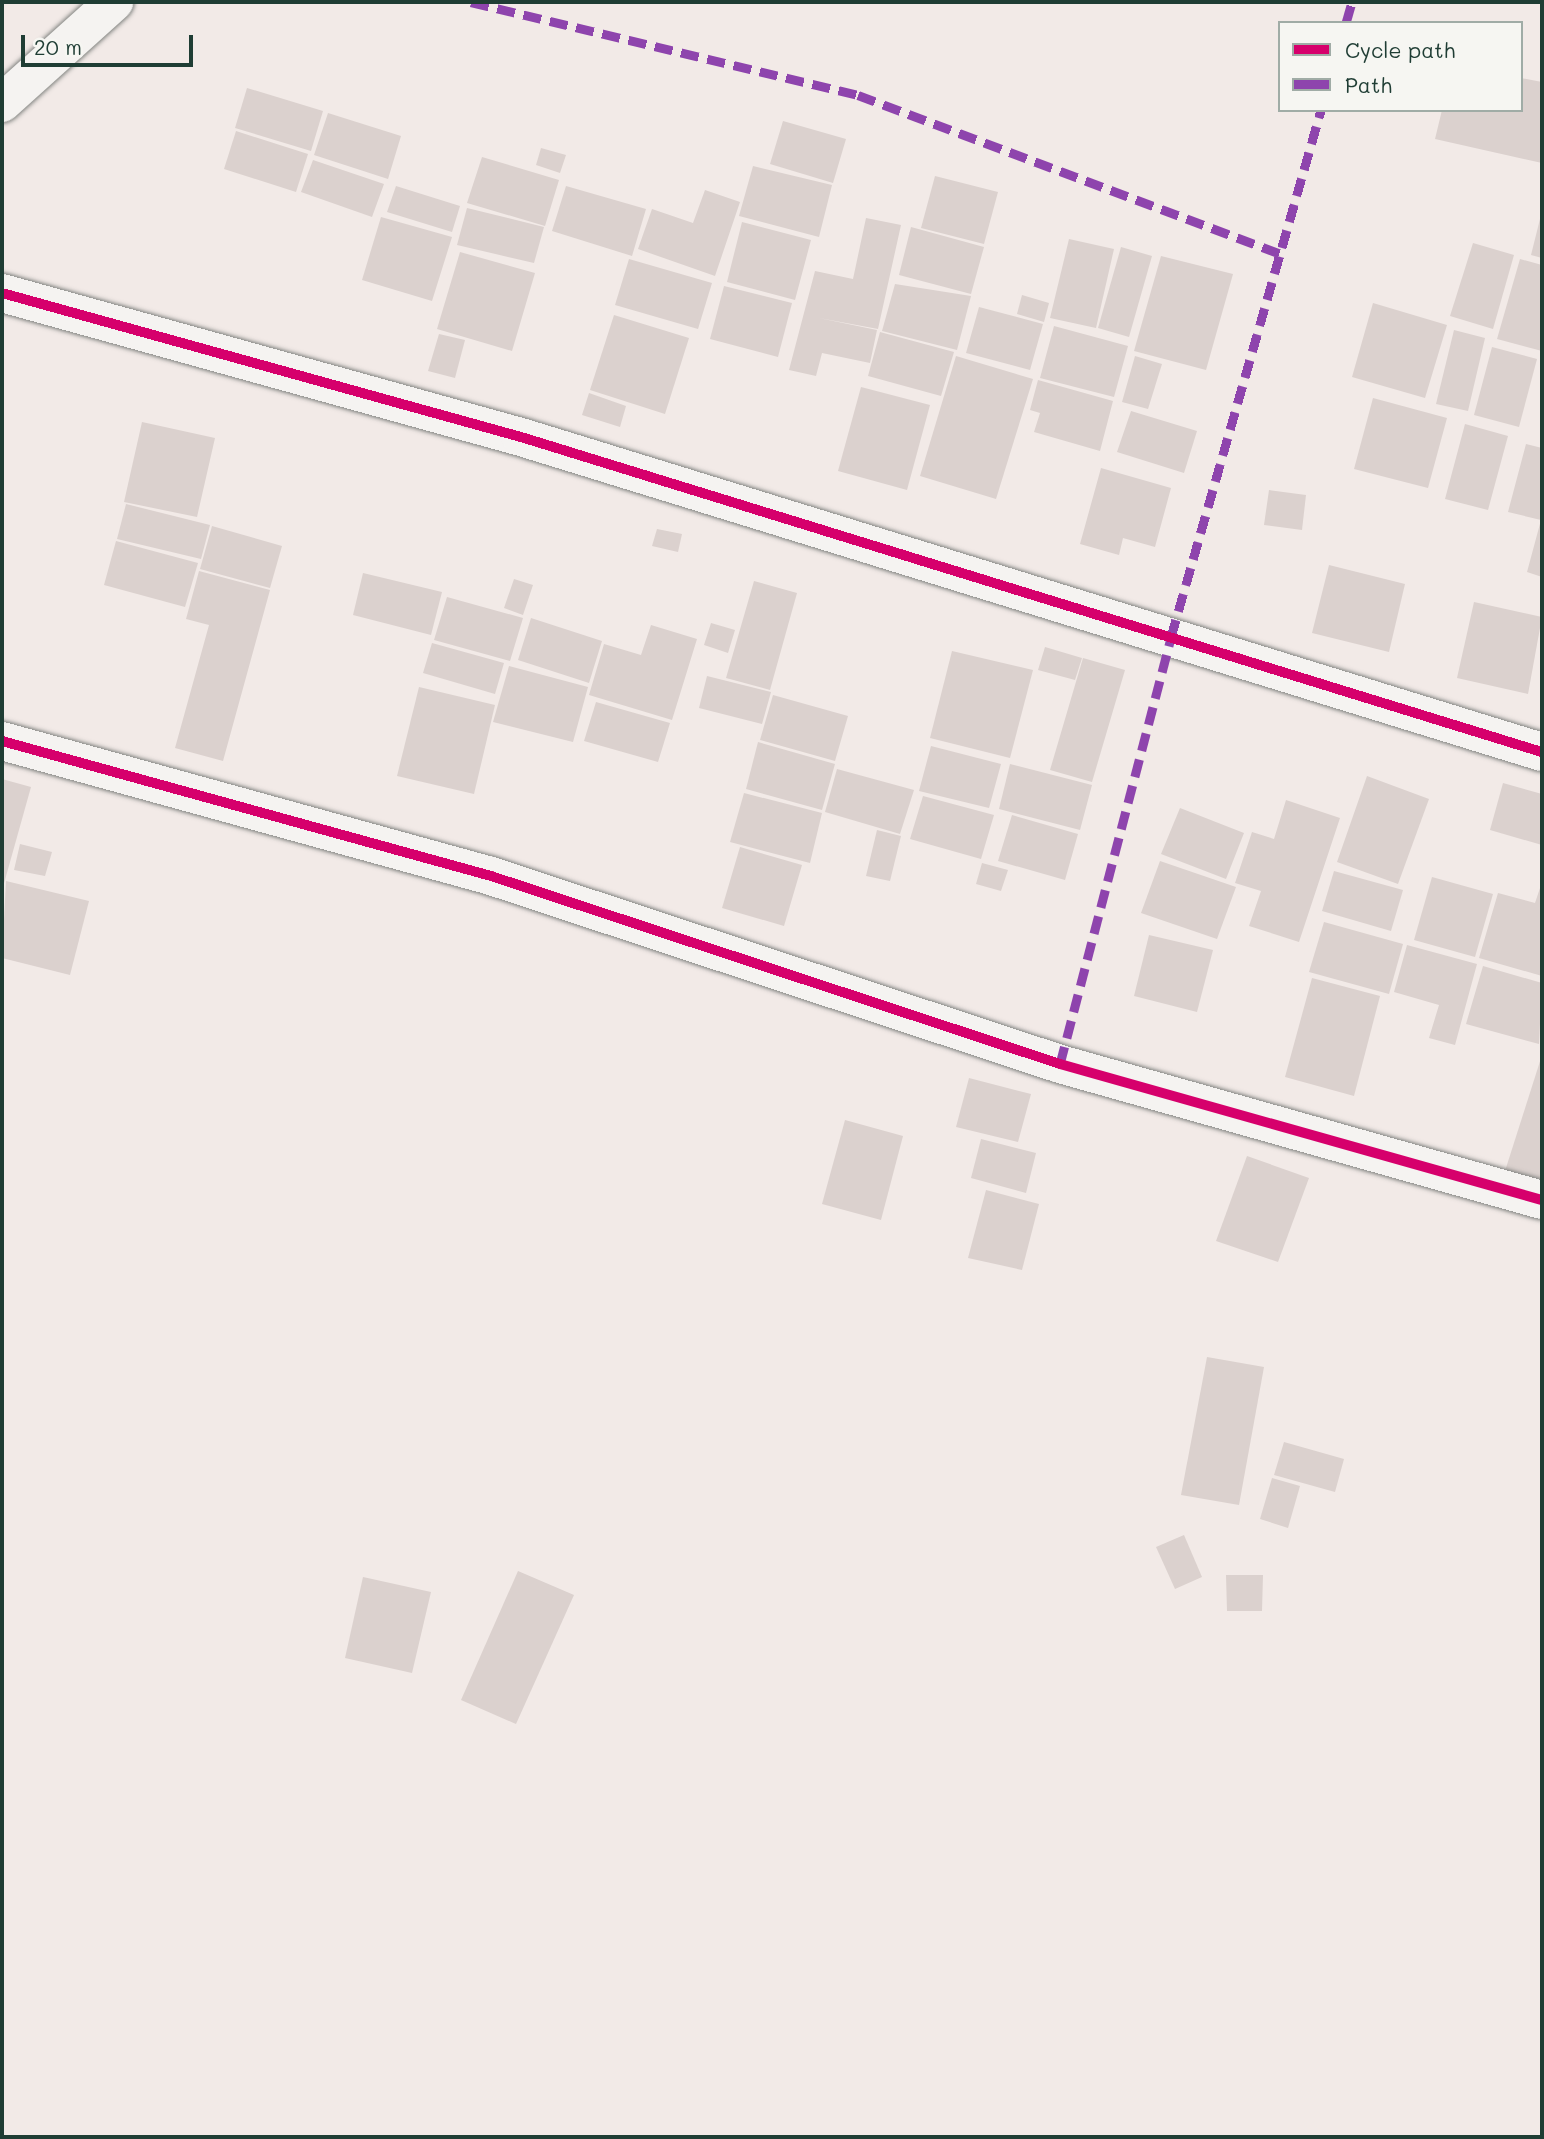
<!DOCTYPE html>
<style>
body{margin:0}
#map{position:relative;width:1544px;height:2139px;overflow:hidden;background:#f2eae7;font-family:Mali,sans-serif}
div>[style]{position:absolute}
.building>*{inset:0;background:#dbd1ce}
.roads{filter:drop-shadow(0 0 2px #838582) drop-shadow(0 0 2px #838582)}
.minor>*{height:38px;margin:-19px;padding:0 19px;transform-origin:19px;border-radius:19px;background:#f5f3f1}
.quiet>*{height:9px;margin-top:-4.5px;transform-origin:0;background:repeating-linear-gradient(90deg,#8e44ad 0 18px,transparent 0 27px)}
.cycleway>*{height:10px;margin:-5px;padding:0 5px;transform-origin:5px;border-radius:5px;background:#d6006c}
span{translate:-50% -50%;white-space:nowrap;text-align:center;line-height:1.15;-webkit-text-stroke:7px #f6f6f2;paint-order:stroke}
.frame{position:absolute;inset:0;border:4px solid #1f3d34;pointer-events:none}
.legend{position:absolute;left:1278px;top:21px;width:245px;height:91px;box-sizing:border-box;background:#f6f6f2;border:2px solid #a0aca6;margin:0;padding:9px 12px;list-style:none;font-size:21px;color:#1f3d34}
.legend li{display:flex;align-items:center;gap:14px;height:35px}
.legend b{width:35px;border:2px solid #a0aca6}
.scale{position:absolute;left:21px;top:35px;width:172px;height:32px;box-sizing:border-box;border:4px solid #1f3d34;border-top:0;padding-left:9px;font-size:21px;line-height:24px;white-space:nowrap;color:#1f3d34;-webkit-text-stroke:5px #f6f6f2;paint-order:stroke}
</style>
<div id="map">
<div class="building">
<i style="clip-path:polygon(1521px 78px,1542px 82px,1542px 163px,1435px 139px,1442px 110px,1521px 110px)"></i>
<i style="clip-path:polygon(247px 88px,323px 111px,311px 151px,235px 128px)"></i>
<i style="clip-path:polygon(328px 113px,401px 136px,388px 179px,314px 155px)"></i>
<i style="clip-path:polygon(783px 121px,846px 139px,833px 183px,770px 164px)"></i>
<i style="clip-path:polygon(236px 131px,308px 154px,296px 192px,224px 169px)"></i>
<i style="clip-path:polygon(541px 148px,566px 155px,560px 173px,536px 165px)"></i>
<i style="clip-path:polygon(482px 157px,559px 180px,545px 226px,467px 203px)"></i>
<i style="clip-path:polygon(313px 160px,384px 184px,372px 217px,301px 192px)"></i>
<i style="clip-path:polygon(753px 166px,832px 185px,819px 237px,739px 216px)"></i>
<i style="clip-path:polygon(935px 176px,998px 192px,984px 244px,921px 228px)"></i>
<i style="clip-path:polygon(396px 186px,460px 206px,452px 232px,387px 212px)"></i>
<i style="clip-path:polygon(566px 186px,646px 209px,632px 256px,552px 231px)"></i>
<i style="clip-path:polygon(705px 190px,740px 202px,715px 276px,638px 249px,652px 209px,693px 223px)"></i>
<i style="clip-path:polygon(467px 208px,544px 227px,534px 263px,457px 245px)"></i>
<i style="clip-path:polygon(1542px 211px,1542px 258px,1531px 255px)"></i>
<i style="clip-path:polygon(381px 217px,452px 237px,432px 301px,362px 280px)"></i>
<i style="clip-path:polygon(866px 218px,901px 225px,878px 329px,819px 318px,877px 330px,870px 363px,822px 353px,816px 376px,789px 370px,815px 271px,853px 279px)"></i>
<i style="clip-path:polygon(742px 222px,811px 240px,795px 300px,727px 282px)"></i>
<i style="clip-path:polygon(911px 227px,984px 247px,971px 294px,899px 275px)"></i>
<i style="clip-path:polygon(1069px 239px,1114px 249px,1096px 328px,1050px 318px)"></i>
<i style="clip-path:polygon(1473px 243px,1514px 255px,1493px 329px,1450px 316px)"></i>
<i style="clip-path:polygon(1121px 247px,1152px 256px,1129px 337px,1098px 328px)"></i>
<i style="clip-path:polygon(460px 252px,535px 273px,512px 351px,437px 329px)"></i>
<i style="clip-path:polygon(1161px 256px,1233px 274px,1206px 370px,1134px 351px)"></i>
<i style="clip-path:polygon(629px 259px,712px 283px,698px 329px,615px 305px)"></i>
<i style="clip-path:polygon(1520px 259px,1542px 265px,1542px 351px,1497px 339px)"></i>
<i style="clip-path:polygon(895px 284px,971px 296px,957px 350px,882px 331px)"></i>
<i style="clip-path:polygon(724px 286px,792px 303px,778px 357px,710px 339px)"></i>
<i style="clip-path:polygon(1022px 295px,1049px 303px,1044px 322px,1017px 314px)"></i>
<i style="clip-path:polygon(1373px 303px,1447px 325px,1425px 398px,1352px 377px)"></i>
<i style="clip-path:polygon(979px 307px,1043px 324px,1030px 370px,966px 353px)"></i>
<i style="clip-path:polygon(614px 315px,689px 338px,665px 414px,590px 390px)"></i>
<i style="clip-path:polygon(1054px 326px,1128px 346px,1114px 397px,1040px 378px)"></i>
<i style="clip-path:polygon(1454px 330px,1485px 338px,1468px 411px,1436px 404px)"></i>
<i style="clip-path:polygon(880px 332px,954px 352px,941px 396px,868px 376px)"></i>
<i style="clip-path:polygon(439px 334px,465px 340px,455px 378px,428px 371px)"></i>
<i style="clip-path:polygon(1492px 347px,1537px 359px,1519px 427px,1474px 415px)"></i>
<i style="clip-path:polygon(956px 356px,1033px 379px,996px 499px,920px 476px)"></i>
<i style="clip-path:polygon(1135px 356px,1162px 364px,1148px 409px,1122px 402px)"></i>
<i style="clip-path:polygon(1038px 380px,1113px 401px,1100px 451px,1034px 432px,1040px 413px,1030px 410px)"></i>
<i style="clip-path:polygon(861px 387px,930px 405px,907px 490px,838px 471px)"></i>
<i style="clip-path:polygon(589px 393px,626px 406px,620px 427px,582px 415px)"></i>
<i style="clip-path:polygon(1373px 398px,1447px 418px,1428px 488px,1354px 469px)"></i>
<i style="clip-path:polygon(1131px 411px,1197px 431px,1184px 473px,1117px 452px)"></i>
<i style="clip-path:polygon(142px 422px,215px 438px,197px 517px,124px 502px)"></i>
<i style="clip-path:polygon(1465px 424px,1508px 436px,1488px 510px,1445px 499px)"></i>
<i style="clip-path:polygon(1526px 444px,1542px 448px,1542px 577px,1527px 572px,1541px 520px,1508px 512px)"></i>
<i style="clip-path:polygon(1101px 468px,1171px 488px,1155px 547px,1123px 538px,1119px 555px,1080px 544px)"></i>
<i style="clip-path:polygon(1269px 490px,1306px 495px,1302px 530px,1264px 525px)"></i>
<i style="clip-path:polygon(126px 504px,210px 525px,201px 559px,117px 539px)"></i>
<i style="clip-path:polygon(212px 526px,282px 546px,270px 588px,200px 569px)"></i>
<i style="clip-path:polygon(657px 529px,682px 534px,678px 552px,652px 546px)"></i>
<i style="clip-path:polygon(116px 541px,198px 563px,185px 607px,104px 585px)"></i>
<i style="clip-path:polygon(1329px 565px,1405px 584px,1389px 652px,1312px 633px)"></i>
<i style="clip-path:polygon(199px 571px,270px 590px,223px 761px,175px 748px,209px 625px,186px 619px)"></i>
<i style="clip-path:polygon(363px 573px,442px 592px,431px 635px,353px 615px)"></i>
<i style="clip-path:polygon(514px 579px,533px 585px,523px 615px,504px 608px)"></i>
<i style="clip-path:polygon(754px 581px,797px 593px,770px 690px,726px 678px)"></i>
<i style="clip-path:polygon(447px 597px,523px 618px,510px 661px,434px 640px)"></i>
<i style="clip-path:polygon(1474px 602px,1542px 617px,1528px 694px,1457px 678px)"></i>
<i style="clip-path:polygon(531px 618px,602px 641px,589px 683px,518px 660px)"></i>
<i style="clip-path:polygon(711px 623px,735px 630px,728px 653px,704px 645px)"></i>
<i style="clip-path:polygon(651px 625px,697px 639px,672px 720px,589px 695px,604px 644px,641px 655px)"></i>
<i style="clip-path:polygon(432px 643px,504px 663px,495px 694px,423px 673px)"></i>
<i style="clip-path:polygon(1045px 647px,1082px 658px,1075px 680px,1038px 670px)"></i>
<i style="clip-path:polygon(952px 651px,1033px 670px,1010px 758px,930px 738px)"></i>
<i style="clip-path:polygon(1083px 658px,1125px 670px,1092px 782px,1050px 770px)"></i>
<i style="clip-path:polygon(509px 666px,588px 687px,573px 742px,493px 722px)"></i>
<i style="clip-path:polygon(707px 676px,771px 692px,762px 724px,699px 708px)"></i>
<i style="clip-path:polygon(419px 687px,495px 705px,474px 794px,397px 776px)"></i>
<i style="clip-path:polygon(773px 695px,848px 716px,835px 761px,760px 740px)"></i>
<i style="clip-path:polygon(596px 702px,670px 723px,658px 762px,584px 741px)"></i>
<i style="clip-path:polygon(758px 742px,835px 764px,822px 810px,746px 789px)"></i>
<i style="clip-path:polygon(931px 746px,1001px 764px,989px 808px,919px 791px)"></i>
<i style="clip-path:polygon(1010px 764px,1092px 785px,1080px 830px,999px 809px)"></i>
<i style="clip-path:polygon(837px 769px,914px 790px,900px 834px,825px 812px)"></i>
<i style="clip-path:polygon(1367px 776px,1429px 799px,1398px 884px,1337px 862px)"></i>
<i style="clip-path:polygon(2px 779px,31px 787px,3px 887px,2px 887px)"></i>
<i style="clip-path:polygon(1503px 783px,1542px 794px,1542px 845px,1490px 830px)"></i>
<i style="clip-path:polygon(744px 793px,822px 813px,810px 863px,730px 842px)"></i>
<i style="clip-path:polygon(923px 796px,994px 815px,981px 859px,910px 839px)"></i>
<i style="clip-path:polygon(1286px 800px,1340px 818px,1299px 942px,1249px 926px,1261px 891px,1235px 883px,1252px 832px,1274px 839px)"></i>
<i style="clip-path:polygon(1180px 808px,1244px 833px,1226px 879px,1161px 854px)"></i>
<i style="clip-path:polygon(1012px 815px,1078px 834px,1065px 880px,998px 861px)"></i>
<i style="clip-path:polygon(877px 830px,901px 836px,890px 881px,866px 876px)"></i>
<i style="clip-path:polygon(20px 844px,52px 852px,45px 876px,14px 870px)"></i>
<i style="clip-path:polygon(740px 847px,802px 865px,784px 926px,722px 908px)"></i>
<i style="clip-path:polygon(1160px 861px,1236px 887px,1217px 939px,1141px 913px)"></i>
<i style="clip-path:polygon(982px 863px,1008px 870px,1001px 891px,976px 884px)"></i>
<i style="clip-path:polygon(1334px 871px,1403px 890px,1391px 931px,1322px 911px)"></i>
<i style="clip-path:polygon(1432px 877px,1493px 894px,1475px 957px,1414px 940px)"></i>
<i style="clip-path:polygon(6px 881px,89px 901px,70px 975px,2px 958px)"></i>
<i style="clip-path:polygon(1542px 882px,1542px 976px,1479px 958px,1498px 893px,1535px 903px)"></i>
<i style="clip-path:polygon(1324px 922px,1403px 944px,1389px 994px,1309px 972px)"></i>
<i style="clip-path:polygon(1149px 935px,1213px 950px,1197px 1012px,1134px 996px)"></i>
<i style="clip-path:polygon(1407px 945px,1477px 964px,1455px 1045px,1429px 1038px,1439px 1005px,1394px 992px)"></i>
<i style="clip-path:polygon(1483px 966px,1542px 983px,1539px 1044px,1466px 1024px)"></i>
<i style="clip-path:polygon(1312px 978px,1380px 996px,1354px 1096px,1285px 1077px)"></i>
<i style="clip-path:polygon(1542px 1055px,1542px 1172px,1539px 1181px,1505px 1171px)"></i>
<i style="clip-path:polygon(969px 1078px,1031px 1094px,1018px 1142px,956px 1127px)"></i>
<i style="clip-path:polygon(845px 1120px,903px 1136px,881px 1220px,822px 1204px)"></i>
<i style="clip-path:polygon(981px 1139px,1036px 1153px,1026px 1193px,971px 1178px)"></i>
<i style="clip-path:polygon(1247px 1156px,1309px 1178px,1278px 1262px,1216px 1241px)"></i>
<i style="clip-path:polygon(986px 1190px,1039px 1204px,1022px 1270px,968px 1258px)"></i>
<i style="clip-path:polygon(1207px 1357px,1264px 1367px,1239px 1505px,1181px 1495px)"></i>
<i style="clip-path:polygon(1284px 1442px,1344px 1459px,1335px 1492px,1274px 1475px)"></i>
<i style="clip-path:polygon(1272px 1478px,1300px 1486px,1288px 1528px,1260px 1519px)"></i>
<i style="clip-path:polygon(1184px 1535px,1202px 1577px,1175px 1589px,1156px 1547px)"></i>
<i style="clip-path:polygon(518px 1571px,574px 1595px,516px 1724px,461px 1700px)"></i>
<i style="clip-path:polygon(1226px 1575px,1263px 1575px,1262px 1611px,1227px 1611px)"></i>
<i style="clip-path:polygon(363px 1577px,431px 1592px,412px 1673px,345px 1658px)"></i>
</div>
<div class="roads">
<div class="minor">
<i style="left:2px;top:103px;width:151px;rotate:-42deg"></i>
<i style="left:2px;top:293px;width:539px;rotate:15.51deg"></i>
<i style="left:521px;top:437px;width:1068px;rotate:17.15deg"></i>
<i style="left:2px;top:741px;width:507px;rotate:15.43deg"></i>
<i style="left:491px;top:876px;width:599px;rotate:18.28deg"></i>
<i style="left:1060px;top:1064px;width:501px;rotate:15.76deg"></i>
</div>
</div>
<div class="quiet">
<i style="left:471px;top:2px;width:398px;rotate:13.5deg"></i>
<i style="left:858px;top:95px;width:452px;rotate:20.6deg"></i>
<i style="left:1346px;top:23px;width:22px;rotate:-74deg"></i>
<i style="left:1060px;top:1064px;width:441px;rotate:-75.4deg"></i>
<i style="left:1171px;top:637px;width:548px;rotate:-74.11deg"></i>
</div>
<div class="cycleway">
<i style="left:2px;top:293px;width:539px;rotate:15.51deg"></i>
<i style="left:521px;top:437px;width:1068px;rotate:17.15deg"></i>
<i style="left:2px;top:741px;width:507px;rotate:15.43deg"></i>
<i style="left:491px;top:876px;width:599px;rotate:18.28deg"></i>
<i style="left:1060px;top:1064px;width:501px;rotate:15.76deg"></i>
</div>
<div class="frame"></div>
<ul class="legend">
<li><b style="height:9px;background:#d6006c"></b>Cycle path</li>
<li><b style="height:9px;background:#8e44ad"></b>Path</li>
</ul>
<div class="scale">20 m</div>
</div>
